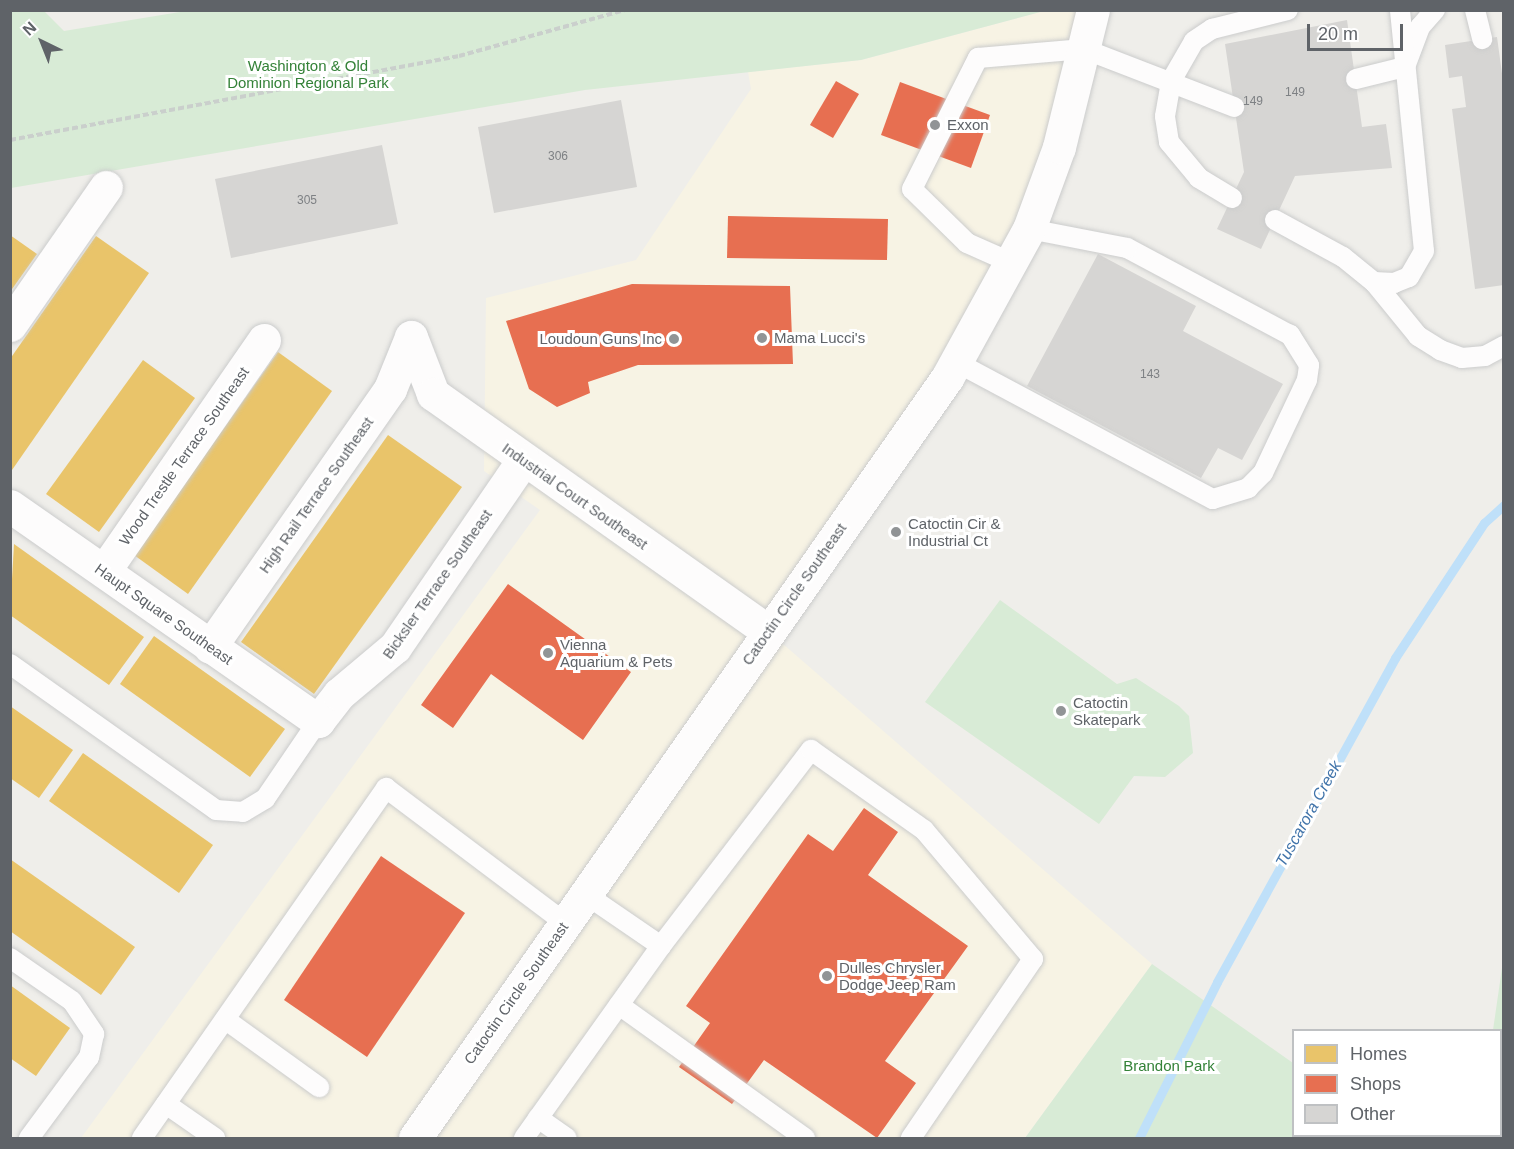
<!DOCTYPE html>
<style>
body{margin:0}
#map{position:relative;width:1514px;height:1149px;overflow:hidden;background:#efeeea;font-family:Helvetica,sans-serif}
div>[style]{position:absolute}
.commercial>*{inset:0;background:#f7f3e4}
.green>*{inset:0;background:#d8ebd6}
.homes>*{inset:0;background:#e9c46a}
.shops>*{inset:0;background:#e76f51}
.stream>*{height:9px;margin:-4.5px;padding:0 4.5px;transform-origin:4.5px;border-radius:4.5px;background:#bfe0f9}
.building>*{inset:0;background:#d6d5d3}
.path>*{height:4px;margin-top:-2px;transform-origin:0;background:repeating-linear-gradient(90deg,#cacfcc 0 6px,transparent 0 9px)}
.roads{filter:drop-shadow(0 0 2px #cbcccc) drop-shadow(0 0 2px #cbcccc)}
.service>*{height:20px;margin:-10px;padding:0 10px;transform-origin:10px;border-radius:10px;background:#fdfcfc}
.minor>*{height:33px;margin:-16.5px;padding:0 16.5px;transform-origin:16.5px;border-radius:16.5px;background:#fdfcfc}
.secondary>*{height:33px;margin:-16.5px;padding:0 16.5px;transform-origin:16.5px;border-radius:16.5px;background:#fdfcfc}
.dots>*{width:16px;height:16px;translate:-50% -50%;box-sizing:border-box;border:3px solid #fff;border-radius:50%}
span{translate:-50% -50%;white-space:nowrap;text-align:center;line-height:1.15;-webkit-text-stroke:6px #fff;paint-order:stroke}
.number-label{font-size:12px;color:#7e8184}
.number-label span{-webkit-text-stroke-width:0}
.park-label{font-size:15px;color:#348238}
.poi-label{font-size:15px;color:#5f6368}
.left{translate:0 -50%;text-align:left}
.right{translate:-100% -50%;text-align:right}
.street-label{font-size:15px;color:#5f6368}
.water-label{font-size:16px;color:#4174aa;font-style:italic}
.frame{position:absolute;inset:0;border:12px solid #5f6368;pointer-events:none}
.legend{position:absolute;left:1292px;top:1029px;width:210px;height:108px;box-sizing:border-box;background:#fff;border:2px solid #bfc1c3;margin:0;padding:8px 10px;list-style:none;font-size:18px;color:#5f6368}
.legend li{display:flex;align-items:center;gap:12px;height:30px}
.legend b{width:30px;border:2px solid #bfc1c3}
.north{position:absolute;left:12px;top:12px;width:60px;height:60px;-webkit-text-stroke:4px #fff;paint-order:stroke;rotate:317deg;font-size:16px;font-weight:700;line-height:24px;text-align:center;color:#5f6368}
.north::after{content:'';display:block;margin:auto;width:21px;height:27px;background:#5f6368;clip-path:polygon(50% 0,100% 100%,50% 72%,0 100%)}
.scale{position:absolute;left:1307px;top:24px;width:96px;height:27px;box-sizing:border-box;border:3px solid #5f6368;border-top:0;padding-left:8px;font-size:18px;line-height:21px;white-space:nowrap;color:#5f6368;-webkit-text-stroke:4px #fff;paint-order:stroke}
</style>
<div id="map">
<div class="commercial">
<i style="clip-path:polygon(1044px 11px,1093px 11px,1029px 229px,768px 631px,1152px 964px,1025px 1138px,81px 1138px,540px 510px,484px 471px,486px 298px,636px 260px,751px 89px,748px 72px,861px 60px)"></i>
</div>
<div class="green">
<i style="clip-path:polygon(192px 10px,1044px 11px,861px 60px,585px 90px,11px 188px,11px 11px,44px 11px,64px 31px)"></i>
<i style="clip-path:polygon(1000px 600px,1117px 684px,1136px 678px,1179px 706px,1189px 716px,1193px 753px,1165px 777px,1134px 776px,1099px 824px,925px 702px)"></i>
<i style="clip-path:polygon(1503px 961px,1504px 1117px,1503px 1117px,1500px 1030px,1493px 1030px)"></i>
<i style="clip-path:polygon(1152px 964px,1293px 1063px,1294px 1136px,1402px 1138px,1025px 1138px)"></i>
</div>
<div class="homes">
<i style="clip-path:polygon(10px 235px,37px 254px,10px 292px)"></i>
<i style="clip-path:polygon(96px 236px,149px 273px,12px 470px,10px 359px)"></i>
<i style="clip-path:polygon(278px 352px,332px 391px,188px 594px,134px 555px)"></i>
<i style="clip-path:polygon(143px 360px,195px 398px,99px 532px,46px 494px)"></i>
<i style="clip-path:polygon(388px 435px,462px 487px,314px 694px,241px 642px)"></i>
<i style="clip-path:polygon(14px 544px,144px 637px,109px 685px,10px 615px)"></i>
<i style="clip-path:polygon(154px 636px,285px 729px,250px 777px,120px 684px)"></i>
<i style="clip-path:polygon(10px 706px,73px 750px,39px 798px,10px 778px)"></i>
<i style="clip-path:polygon(83px 753px,213px 845px,179px 893px,49px 801px)"></i>
<i style="clip-path:polygon(10px 859px,135px 947px,101px 995px,10px 931px)"></i>
<i style="clip-path:polygon(10px 985px,70px 1028px,36px 1076px,10px 1058px)"></i>
</div>
<div class="shops">
<i style="clip-path:polygon(836px 81px,859px 94px,833px 138px,810px 125px)"></i>
<i style="clip-path:polygon(900px 82px,990px 115px,971px 168px,881px 135px)"></i>
<i style="clip-path:polygon(728px 216px,888px 219px,887px 260px,727px 258px)"></i>
<i style="clip-path:polygon(632px 284px,790px 286px,793px 364px,638px 365px,588px 382px,590px 393px,557px 407px,529px 389px,506px 321px)"></i>
<i style="clip-path:polygon(508px 584px,631px 672px,583px 740px,491px 674px,453px 728px,421px 705px)"></i>
<i style="clip-path:polygon(864px 808px,898px 832px,868px 875px,968px 946px,885px 1061px,916px 1083px,877px 1138px,764px 1060px,732px 1104px,679px 1067px,710px 1023px,686px 1006px,808px 834px,833px 851px)"></i>
<i style="clip-path:polygon(381px 856px,465px 913px,367px 1057px,284px 1000px)"></i>
</div>
<div class="stream">
<i style="left:1139px;top:1138px;width:174px;rotate:-63.4deg"></i>
<i style="left:1217px;top:982px;width:370px;rotate:-61.2deg"></i>
<i style="left:1395px;top:658px;width:162px;rotate:-56.6deg"></i>
<i style="left:1484px;top:523px;width:27px;rotate:-42deg"></i>
</div>
<div class="building">
<i style="clip-path:polygon(1347px 20px,1362px 127px,1386px 124px,1392px 168px,1295px 176px,1261px 249px,1217px 229px,1244px 172px,1225px 44px)"></i>
<i style="clip-path:polygon(1497px 37px,1504px 88px,1504px 285px,1475px 289px,1452px 109px,1466px 107px,1462px 76px,1449px 78px,1445px 45px)"></i>
<i style="clip-path:polygon(621px 100px,637px 187px,494px 213px,478px 127px)"></i>
<i style="clip-path:polygon(382px 145px,398px 224px,231px 258px,215px 179px)"></i>
<i style="clip-path:polygon(1098px 254px,1196px 306px,1183px 331px,1283px 384px,1242px 460px,1218px 448px,1201px 478px,1027px 386px)"></i>
</div>
<div class="path">
<i style="left:10px;top:140px;width:457px;rotate:-10.6deg"></i>
<i style="left:459px;top:56px;width:172px;rotate:-15.5deg"></i>
</div>
<div class="roads">
<div class="service">
<i style="left:1475px;top:10px;width:30px;rotate:76deg"></i>
<i style="left:1356px;top:79px;width:50px;rotate:-13.8deg"></i>
<i style="left:1405px;top:67px;width:43px;rotate:-69.4deg"></i>
<i style="left:1420px;top:27px;width:23px;rotate:-49deg"></i>
<i style="left:1232px;top:198px;width:39px;rotate:-149deg"></i>
<i style="left:1199px;top:178px;width:47px;rotate:-129.8deg"></i>
<i style="left:1169px;top:142px;width:26px;rotate:-99deg"></i>
<i style="left:1165px;top:116px;width:36px;rotate:-80deg"></i>
<i style="left:1171px;top:81px;width:46px;rotate:-60.1deg"></i>
<i style="left:1194px;top:41px;width:22px;rotate:-34deg"></i>
<i style="left:1212px;top:29px;width:78px;rotate:-14deg"></i>
<i style="left:1275px;top:220px;width:77px;rotate:28.6deg"></i>
<i style="left:1343px;top:257px;width:40px;rotate:39deg"></i>
<i style="left:1374px;top:282px;width:70px;rotate:50.8deg"></i>
<i style="left:1418px;top:336px;width:26px;rotate:32deg"></i>
<i style="left:1440px;top:350px;width:23px;rotate:20deg"></i>
<i style="left:1462px;top:358px;width:23px;rotate:-5deg"></i>
<i style="left:1485px;top:356px;width:21px;rotate:-28deg"></i>
<i style="left:1012px;top:263px;width:49px;rotate:-156deg"></i>
<i style="left:967px;top:243px;width:77px;rotate:-135.5deg"></i>
<i style="left:912px;top:189px;width:147px;rotate:-63.3deg"></i>
<i style="left:978px;top:58px;width:106px;rotate:-4.9deg"></i>
<i style="left:1084px;top:49px;width:161px;rotate:21.1deg"></i>
<i style="left:1374px;top:282px;width:20px;rotate:3deg"></i>
<i style="left:1394px;top:283px;width:16px;rotate:-22deg"></i>
<i style="left:1409px;top:277px;width:30px;rotate:-60deg"></i>
<i style="left:1424px;top:251px;width:242px;rotate:-95.7deg"></i>
<i style="left:956px;top:362px;width:291px;rotate:28.1deg"></i>
<i style="left:1213px;top:499px;width:37px;rotate:-17deg"></i>
<i style="left:1248px;top:488px;width:21px;rotate:-45deg"></i>
<i style="left:1263px;top:473px;width:103px;rotate:-64.7deg"></i>
<i style="left:1307px;top:380px;width:15px;rotate:-82deg"></i>
<i style="left:1309px;top:365px;width:36px;rotate:-122deg"></i>
<i style="left:1290px;top:335px;width:185px;rotate:-151.9deg"></i>
<i style="left:1127px;top:248px;width:100px;rotate:-169deg"></i>
<i style="left:10px;top:664px;width:252px;rotate:35.3deg"></i>
<i style="left:216px;top:810px;width:27px;rotate:4deg"></i>
<i style="left:243px;top:812px;width:26px;rotate:-31deg"></i>
<i style="left:265px;top:799px;width:94px;rotate:-55.8deg"></i>
<i style="left:661px;top:946px;width:247px;rotate:-52.6deg"></i>
<i style="left:811px;top:750px;width:138px;rotate:35.3deg"></i>
<i style="left:924px;top:830px;width:169px;rotate:49.8deg"></i>
<i style="left:1033px;top:959px;width:217px;rotate:124.3deg"></i>
<i style="left:10px;top:958px;width:75px;rotate:34.7deg"></i>
<i style="left:72px;top:1001px;width:40px;rotate:56deg"></i>
<i style="left:94px;top:1034px;width:24px;rotate:102deg"></i>
<i style="left:89px;top:1057px;width:101px;rotate:126.5deg"></i>
<i style="left:619px;top:1005px;width:229px;rotate:35.6deg"></i>
<i style="left:226px;top:1020px;width:115px;rotate:35.8deg"></i>
<i style="left:166px;top:1104px;width:60px;rotate:34.8deg"></i>
<i style="left:538px;top:1118px;width:35px;rotate:35deg"></i>
<i style="left:142px;top:1138px;width:427px;rotate:-55.1deg"></i>
<i style="left:386px;top:788px;width:224px;rotate:37deg"></i>
<i style="left:524px;top:1138px;width:236px;rotate:-54.5deg"></i>
<i style="left:661px;top:946px;width:92px;rotate:-145.6deg"></i>
</div>
<div class="minor">
<i style="left:10px;top:325px;width:168px;rotate:-55.2deg"></i>
<i style="left:411px;top:337px;width:61px;rotate:68.9deg"></i>
<i style="left:433px;top:394px;width:410px;rotate:35.3deg"></i>
<i style="left:10px;top:506px;width:376px;rotate:34.9deg"></i>
<i style="left:318px;top:721px;width:34px;rotate:-52deg"></i>
<i style="left:339px;top:694px;width:73px;rotate:-40deg"></i>
<i style="left:395px;top:647px;width:227px;rotate:-55.6deg"></i>
<i style="left:104px;top:571px;width:281px;rotate:-55.3deg"></i>
<i style="left:210px;top:647px;width:315px;rotate:-55.1deg"></i>
<i style="left:390px;top:389px;width:56px;rotate:-68deg"></i>
</div>
<div class="secondary">
<i style="left:415px;top:1138px;width:928px;rotate:-55.01deg"></i>
<i style="left:947px;top:378px;width:170px;rotate:-61.2deg"></i>
<i style="left:1029px;top:229px;width:87px;rotate:-69.9deg"></i>
<i style="left:1059px;top:147px;width:141px;rotate:-76.1deg"></i>
</div>
</div>
<div class="dots">
<i style="left:935px;top:125px;background:#919496"></i>
<i style="left:762px;top:338px;background:#919496"></i>
<i style="left:674px;top:339px;background:#919496"></i>
<i style="left:896px;top:532px;background:#919496"></i>
<i style="left:548px;top:653px;background:#919496"></i>
<i style="left:1061px;top:711px;background:#919496"></i>
<i style="left:827px;top:976px;background:#919496"></i>
</div>
<div class="number-label">
<span style="left:1295px;top:93px">149</span>
<span style="left:1253px;top:102px">149</span>
<span style="left:558px;top:157px">306</span>
<span style="left:307px;top:201px">305</span>
<span style="left:1150px;top:375px">143</span>
</div>
<div class="park-label">
<span style="left:308px;top:74px">Washington &amp; Old<br>Dominion Regional Park</span>
<span style="left:1169px;top:1066px">Brandon Park</span>
</div>
<div class="poi-label">
<span class="left" style="left:947px;top:125px">Exxon</span>
<span class="left" style="left:774px;top:338px">Mama Lucci's</span>
<span class="right" style="left:662px;top:339px">Loudoun Guns Inc</span>
<span class="left" style="left:908px;top:532px">Catoctin Cir &amp;<br>Industrial Ct</span>
<span class="left" style="left:560px;top:653px">Vienna<br>Aquarium &amp; Pets</span>
<span class="left" style="left:1073px;top:711px">Catoctin<br>Skatepark</span>
<span class="left" style="left:839px;top:976px">Dulles Chrysler<br>Dodge Jeep Ram</span>
</div>
<div class="street-label">
<span style="left:184px;top:456px;rotate:-55deg">Wood Trestle Terrace Southeast</span>
<span style="left:316px;top:495px;rotate:-55deg">High Rail Terrace Southeast</span>
<span style="left:575px;top:496px;rotate:35deg">Industrial Court Southeast</span>
<span style="left:437px;top:584px;rotate:-55deg">Bicksler Terrace Southeast</span>
<span style="left:794px;top:594px;rotate:-55deg">Catoctin Circle Southeast</span>
<span style="left:164px;top:614px;rotate:35deg">Haupt Square Southeast</span>
<span style="left:516px;top:993px;rotate:-55deg">Catoctin Circle Southeast</span>
</div>
<div class="water-label">
<span style="left:1309px;top:814px;rotate:-61deg">Tuscarora Creek</span>
</div>
<div class="frame"></div>
<ul class="legend">
<li><b style="height:16px;background:#e9c46a"></b>Homes</li>
<li><b style="height:16px;background:#e76f51"></b>Shops</li>
<li><b style="height:16px;background:#d6d5d3"></b>Other</li>
</ul>
<div class="north">N</div>
<div class="scale">20 m</div>
</div>
